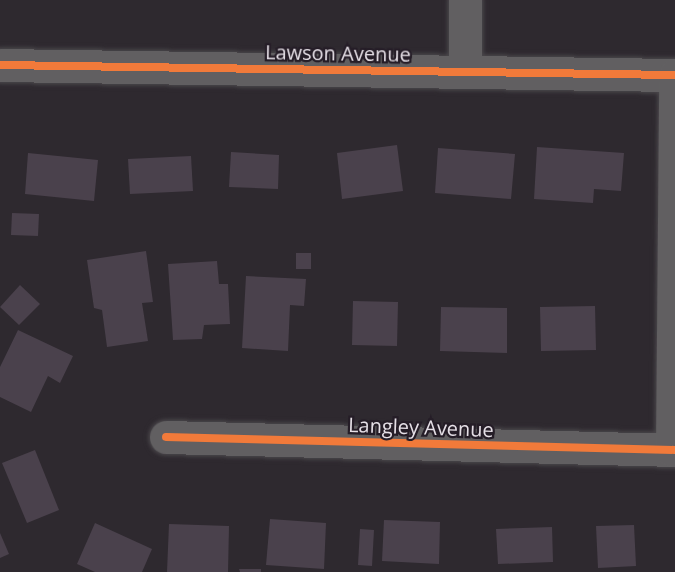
<!DOCTYPE html>
<style>
body{margin:0}
#map{position:relative;width:675px;height:572px;overflow:hidden;background:#2e292f;font-family:"Open Sans",sans-serif}
div>[style]{position:absolute}
.building>*{inset:0;background:#4a414c}
.roads{filter:drop-shadow(0 0 2px #4a474b) drop-shadow(0 0 2px #4a474b)}
.minor>*{height:33px;margin:-16.5px;padding:0 16.5px;transform-origin:16.5px;border-radius:16.5px;background:#615f61}
.cycleway>*{height:8px;margin:-4px;padding:0 4px;transform-origin:4px;border-radius:4px;background:#f17a3a}
span{translate:-50% -50%;white-space:nowrap;text-align:center;line-height:1.15;-webkit-text-stroke:4.5px #251d27;paint-order:stroke}
.street-label{font-size:20px;color:#e5dfe6}
</style>
<div id="map">
<div class="building">
<i style="clip-path:polygon(397px 145px,403px 191px,342px 199px,337px 153px)"></i>
<i style="clip-path:polygon(537px 147px,624px 153px,621px 191px,594px 189px,593px 203px,534px 199px)"></i>
<i style="clip-path:polygon(438px 148px,515px 154px,511px 199px,435px 193px)"></i>
<i style="clip-path:polygon(231px 152px,279px 155px,278px 189px,229px 187px)"></i>
<i style="clip-path:polygon(28px 153px,98px 160px,94px 201px,25px 194px)"></i>
<i style="clip-path:polygon(191px 156px,193px 191px,130px 194px,128px 159px)"></i>
<i style="clip-path:polygon(12px 213px,39px 214px,38px 236px,11px 235px)"></i>
<i style="clip-path:polygon(146px 251px,153px 302px,142px 303px,148px 341px,107px 347px,102px 310px,94px 308px,87px 260px)"></i>
<i style="clip-path:polygon(296px 253px,311px 253px,311px 269px,296px 269px)"></i>
<i style="clip-path:polygon(217px 261px,219px 284px,228px 284px,230px 324px,204px 325px,202px 339px,173px 340px,168px 264px)"></i>
<i style="clip-path:polygon(246px 276px,306px 279px,304px 306px,290px 305px,288px 351px,242px 348px)"></i>
<i style="clip-path:polygon(20px 285px,40px 304px,19px 325px,0 307px)"></i>
<i style="clip-path:polygon(353px 301px,398px 302px,397px 346px,352px 345px)"></i>
<i style="clip-path:polygon(595px 306px,596px 350px,541px 351px,540px 307px)"></i>
<i style="clip-path:polygon(441px 307px,507px 308px,507px 353px,440px 351px)"></i>
<i style="clip-path:polygon(18px 330px,73px 356px,60px 383px,48px 376px,31px 412px,0 397px,0 367px)"></i>
<i style="clip-path:polygon(35px 450px,59px 510px,27px 523px,2px 463px)"></i>
<i style="clip-path:polygon(270px 519px,326px 523px,324px 569px,266px 565px)"></i>
<i style="clip-path:polygon(384px 520px,440px 522px,439px 564px,382px 561px)"></i>
<i style="clip-path:polygon(95px 523px,152px 549px,142px 572px,95px 572px,77px 564px)"></i>
<i style="clip-path:polygon(169px 524px,229px 526px,228px 572px,167px 572px)"></i>
<i style="clip-path:polygon(634px 525px,636px 566px,598px 568px,596px 526px)"></i>
<i style="clip-path:polygon(552px 527px,553px 562px,498px 564px,496px 529px)"></i>
<i style="clip-path:polygon(360px 529px,374px 530px,372px 566px,358px 565px)"></i>
<i style="clip-path:polygon(0 533px,9px 554px,0 558px)"></i>
<i style="clip-path:polygon(239px 569px,261px 569px,261px 572px,240px 572px)"></i>
</div>
<div class="roads">
<div class="minor">
<i style="left:0;top:65px;width:675px;rotate:0.85deg"></i>
<i style="left:465px;top:71px;width:71px;rotate:-90deg"></i>
<i style="left:166px;top:437px;width:509px;rotate:1.46deg"></i>
<i style="left:672px;top:450px;width:375px;rotate:-89.5deg"></i>
</div>
</div>
<div class="cycleway">
<i style="left:0;top:65px;width:675px;rotate:0.85deg"></i>
<i style="left:166px;top:437px;width:509px;rotate:1.46deg"></i>
</div>
<div class="street-label">
<span style="left:338px;top:53px;rotate:1deg">Lawson Avenue</span>
<span style="left:421px;top:427px;rotate:2deg">Langley Avenue</span>
</div>
</div>
